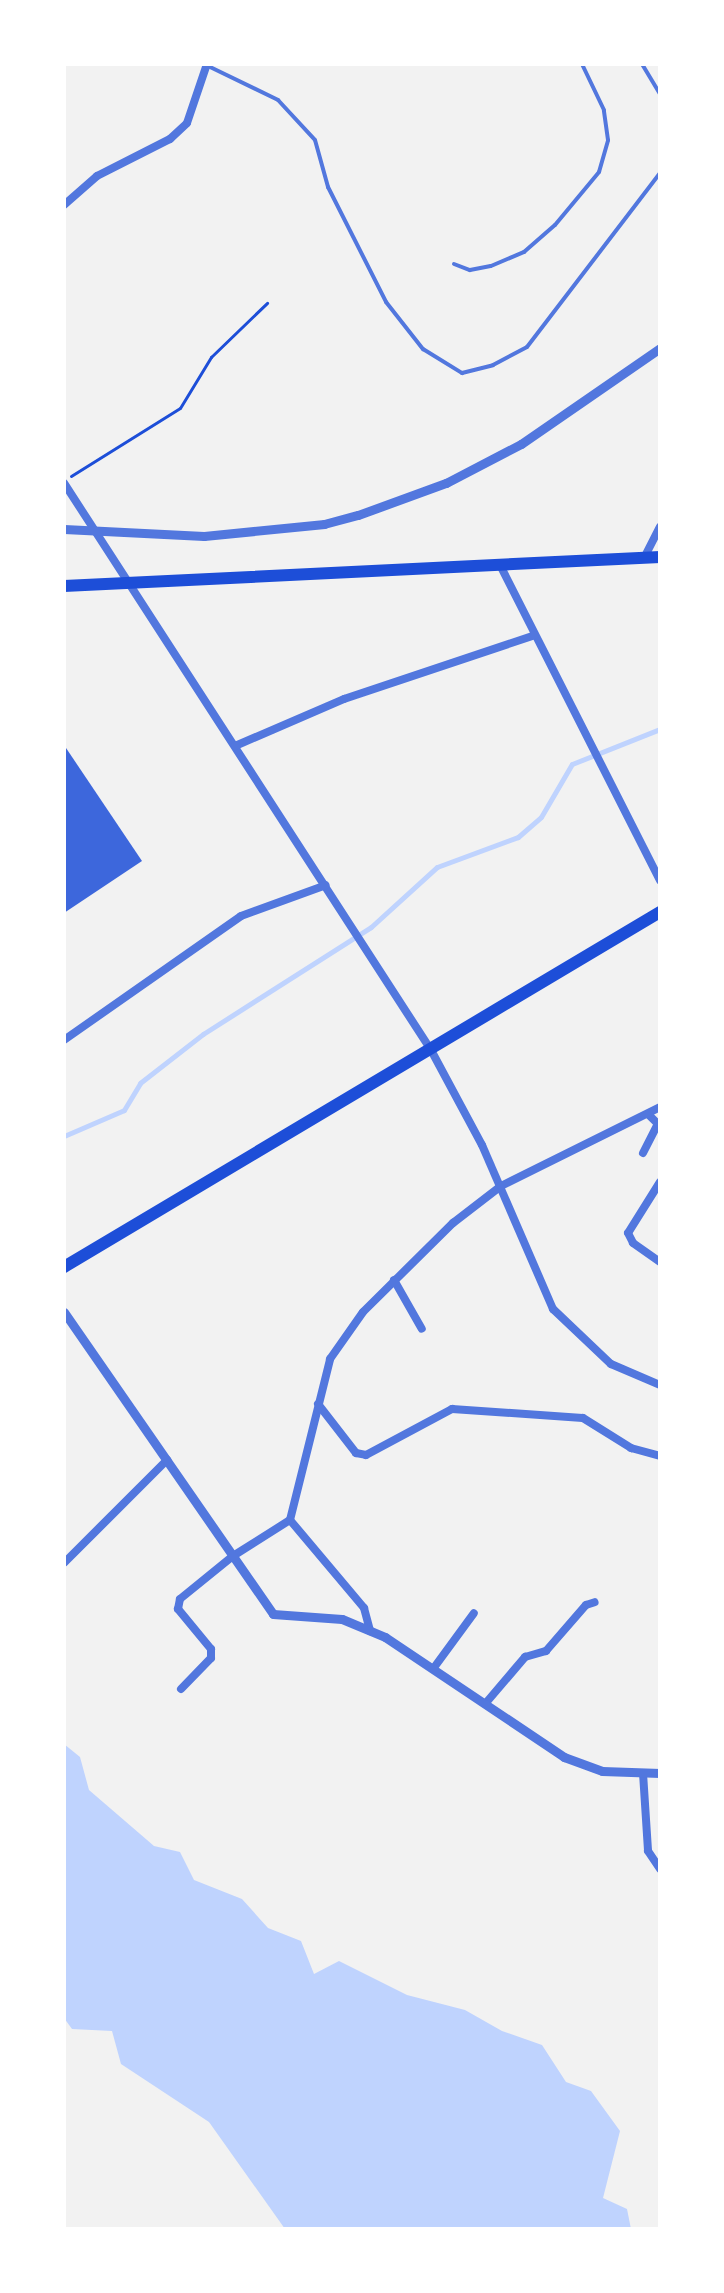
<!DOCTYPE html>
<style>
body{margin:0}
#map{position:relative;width:724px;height:2293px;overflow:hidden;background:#f2f2f2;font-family:Signika,sans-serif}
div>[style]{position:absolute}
.water>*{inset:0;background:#bfd3fe}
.stream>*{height:5px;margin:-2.5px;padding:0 2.5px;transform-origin:2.5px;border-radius:2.5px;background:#bfd3fe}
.building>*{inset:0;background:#3d67dc}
.path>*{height:3px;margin:-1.5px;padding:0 1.5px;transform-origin:1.5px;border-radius:1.5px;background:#1d4ed8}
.service>*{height:4px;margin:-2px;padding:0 2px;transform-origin:2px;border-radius:2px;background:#5277de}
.minor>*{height:8px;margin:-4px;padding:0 4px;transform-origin:4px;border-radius:4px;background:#5277de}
.tertiary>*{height:9px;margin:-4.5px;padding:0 4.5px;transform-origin:4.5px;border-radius:4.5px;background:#5277de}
.trunk>*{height:12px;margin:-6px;padding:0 6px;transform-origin:6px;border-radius:6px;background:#1d4ed8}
span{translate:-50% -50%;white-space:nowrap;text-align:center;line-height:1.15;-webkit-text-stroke:6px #fff;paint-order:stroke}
.frame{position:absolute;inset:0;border:66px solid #fff;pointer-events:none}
</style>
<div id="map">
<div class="water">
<i style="clip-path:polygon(64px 1744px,80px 1757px,89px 1790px,154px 1846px,180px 1852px,194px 1880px,242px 1899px,268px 1928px,301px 1941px,314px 1974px,339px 1961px,407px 1995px,465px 2010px,502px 2031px,542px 2045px,566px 2082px,591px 2091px,620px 2131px,603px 2198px,627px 2209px,631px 2229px,285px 2229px,209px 2122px,121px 2064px,112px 2031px,72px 2029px,64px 2018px)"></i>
</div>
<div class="stream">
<i style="left:64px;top:1136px;width:65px;rotate:-23.4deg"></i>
<i style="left:124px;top:1110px;width:31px;rotate:-59deg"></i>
<i style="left:140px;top:1083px;width:80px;rotate:-37.9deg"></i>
<i style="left:203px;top:1034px;width:199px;rotate:-32.5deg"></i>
<i style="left:371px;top:927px;width:89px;rotate:-42.3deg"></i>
<i style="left:437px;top:867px;width:86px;rotate:-20.3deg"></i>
<i style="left:518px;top:837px;width:30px;rotate:-41deg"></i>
<i style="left:541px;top:817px;width:61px;rotate:-59.7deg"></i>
<i style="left:572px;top:764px;width:95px;rotate:-21.7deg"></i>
</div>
<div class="building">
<i style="clip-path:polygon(64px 745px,142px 861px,64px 913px)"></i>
</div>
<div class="path">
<i style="left:71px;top:476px;width:128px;rotate:-32deg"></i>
<i style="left:180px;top:408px;width:60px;rotate:-58.7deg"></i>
<i style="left:211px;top:357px;width:78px;rotate:-44deg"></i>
</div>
<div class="service">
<i style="left:642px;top:64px;width:35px;rotate:59deg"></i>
<i style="left:208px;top:66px;width:78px;rotate:25.9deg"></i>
<i style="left:278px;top:100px;width:54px;rotate:47.2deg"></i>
<i style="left:315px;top:140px;width:49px;rotate:74.5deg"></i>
<i style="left:328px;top:187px;width:129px;rotate:63.2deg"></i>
<i style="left:386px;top:302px;width:60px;rotate:51.8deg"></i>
<i style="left:423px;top:349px;width:46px;rotate:31.6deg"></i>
<i style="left:462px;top:373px;width:32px;rotate:-14deg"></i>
<i style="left:493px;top:365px;width:38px;rotate:-28deg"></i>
<i style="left:527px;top:347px;width:219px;rotate:-52.6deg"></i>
<i style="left:454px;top:264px;width:17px;rotate:21deg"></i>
<i style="left:470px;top:270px;width:21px;rotate:-11deg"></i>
<i style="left:491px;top:266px;width:36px;rotate:-23deg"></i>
<i style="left:524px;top:252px;width:41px;rotate:-41.1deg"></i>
<i style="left:555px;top:225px;width:69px;rotate:-50.3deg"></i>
<i style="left:599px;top:172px;width:33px;rotate:-74deg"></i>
<i style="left:608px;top:140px;width:30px;rotate:-98deg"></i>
<i style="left:604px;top:110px;width:51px;rotate:-115.6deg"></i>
</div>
<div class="minor">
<i style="left:64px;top:205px;width:44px;rotate:-41.3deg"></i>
<i style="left:97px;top:176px;width:82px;rotate:-26.9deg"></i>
<i style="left:170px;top:139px;width:23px;rotate:-43deg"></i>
<i style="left:187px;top:123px;width:62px;rotate:-71.3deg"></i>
<i style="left:64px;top:483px;width:675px;rotate:57.09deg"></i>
<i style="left:431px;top:1050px;width:108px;rotate:61.8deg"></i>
<i style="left:482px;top:1145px;width:179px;rotate:66.6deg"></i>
<i style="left:553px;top:1309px;width:80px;rotate:43.5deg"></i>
<i style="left:611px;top:1364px;width:53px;rotate:23.2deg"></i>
<i style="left:644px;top:558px;width:35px;rotate:-63deg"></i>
<i style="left:500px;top:565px;width:354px;rotate:63.1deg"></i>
<i style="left:235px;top:746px;width:119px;rotate:-23.3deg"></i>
<i style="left:344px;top:699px;width:201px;rotate:-18.5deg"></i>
<i style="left:64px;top:1040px;width:216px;rotate:-35deg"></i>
<i style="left:241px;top:916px;width:90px;rotate:-20deg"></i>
<i style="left:643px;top:1153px;width:33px;rotate:-63deg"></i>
<i style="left:658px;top:1124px;width:13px;rotate:-135deg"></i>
<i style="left:660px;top:1182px;width:60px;rotate:122.1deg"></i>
<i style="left:628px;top:1233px;width:11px;rotate:63deg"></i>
<i style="left:633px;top:1243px;width:33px;rotate:35deg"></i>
<i style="left:394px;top:1280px;width:56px;rotate:60.3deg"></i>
<i style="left:318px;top:1404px;width:62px;rotate:52.2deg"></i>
<i style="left:356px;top:1453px;width:10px;rotate:11deg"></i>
<i style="left:366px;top:1455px;width:98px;rotate:-28.1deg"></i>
<i style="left:452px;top:1409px;width:131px;rotate:3.9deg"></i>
<i style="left:583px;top:1418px;width:57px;rotate:32deg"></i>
<i style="left:631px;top:1448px;width:30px;rotate:15deg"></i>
<i style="left:290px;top:1520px;width:115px;rotate:49.9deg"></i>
<i style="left:364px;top:1608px;width:24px;rotate:75deg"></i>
<i style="left:64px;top:1563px;width:146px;rotate:-45deg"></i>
<i style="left:433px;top:1669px;width:69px;rotate:-53.8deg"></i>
<i style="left:181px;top:1689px;width:43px;rotate:-45.9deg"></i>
<i style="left:211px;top:1658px;width:9px;rotate:-90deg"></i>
<i style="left:211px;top:1649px;width:52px;rotate:-129.5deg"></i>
<i style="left:178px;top:1609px;width:10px;rotate:-79deg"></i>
<i style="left:180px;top:1599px;width:68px;rotate:-39.1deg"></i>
<i style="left:233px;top:1556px;width:67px;rotate:-32.3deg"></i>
<i style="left:290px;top:1520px;width:166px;rotate:-76deg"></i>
<i style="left:330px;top:1359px;width:57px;rotate:-54.9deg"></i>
<i style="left:363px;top:1312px;width:127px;rotate:-44.7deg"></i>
<i style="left:453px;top:1223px;width:61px;rotate:-37.6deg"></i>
<i style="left:501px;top:1186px;width:178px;rotate:-26.4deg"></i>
<i style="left:485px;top:1704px;width:62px;rotate:-49.6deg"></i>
<i style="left:525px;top:1657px;width:22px;rotate:-16deg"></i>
<i style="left:546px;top:1651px;width:61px;rotate:-49deg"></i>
<i style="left:586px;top:1605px;width:9px;rotate:-18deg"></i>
<i style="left:643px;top:1773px;width:78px;rotate:86.3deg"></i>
<i style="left:648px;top:1851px;width:22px;rotate:56deg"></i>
</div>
<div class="tertiary">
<i style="left:64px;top:529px;width:140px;rotate:2.9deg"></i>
<i style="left:204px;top:536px;width:121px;rotate:-5.7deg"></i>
<i style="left:324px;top:524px;width:35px;rotate:-15deg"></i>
<i style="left:358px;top:515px;width:94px;rotate:-20deg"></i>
<i style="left:446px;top:483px;width:85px;rotate:-27.5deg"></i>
<i style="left:521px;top:444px;width:169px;rotate:-34.6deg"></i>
<i style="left:64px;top:1312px;width:367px;rotate:55.3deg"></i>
<i style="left:273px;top:1614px;width:69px;rotate:4.1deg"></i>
<i style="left:342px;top:1619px;width:47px;rotate:22.7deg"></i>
<i style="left:385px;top:1637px;width:216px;rotate:33.8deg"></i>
<i style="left:564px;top:1757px;width:40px;rotate:20.2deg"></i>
<i style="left:602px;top:1771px;width:58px;rotate:2deg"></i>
</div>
<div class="trunk">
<i style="left:64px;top:586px;width:597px;rotate:-2.79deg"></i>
<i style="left:64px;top:1267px;width:694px;rotate:-30.78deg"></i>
</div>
<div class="frame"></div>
</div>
